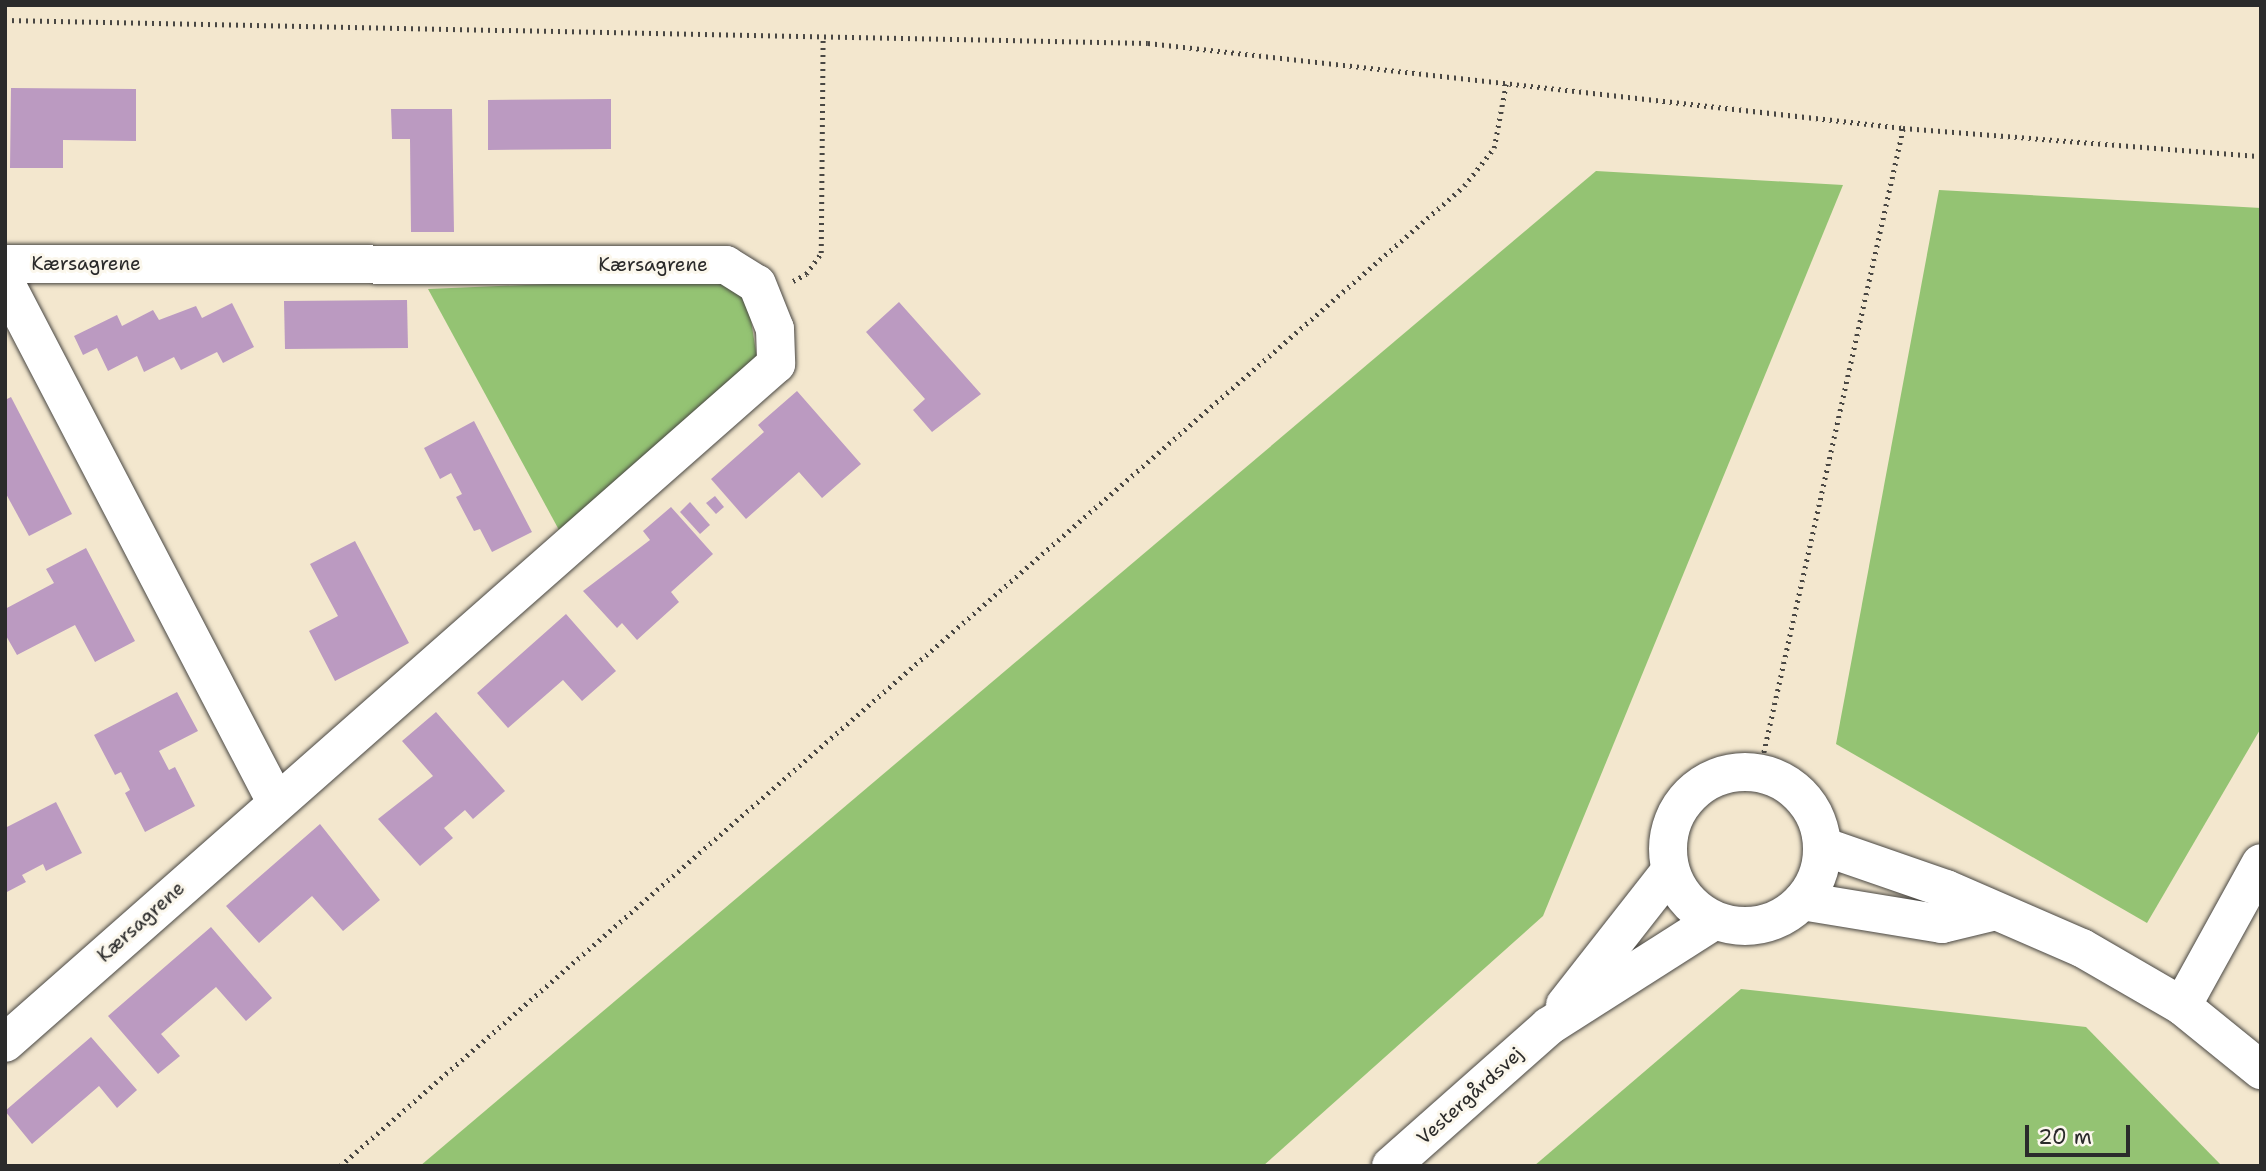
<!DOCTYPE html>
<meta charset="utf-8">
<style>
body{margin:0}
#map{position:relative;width:2266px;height:1171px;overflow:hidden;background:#f3e7ce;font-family:"Shantell Sans",sans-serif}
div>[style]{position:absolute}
.green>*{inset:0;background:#94c373}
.building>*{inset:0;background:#bb9ac1}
.path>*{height:4.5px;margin-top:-2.25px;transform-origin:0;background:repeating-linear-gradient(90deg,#494743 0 2px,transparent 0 7px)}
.roads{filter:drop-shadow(0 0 2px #494743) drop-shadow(0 0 2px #494743)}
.minor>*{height:38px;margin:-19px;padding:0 19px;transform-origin:19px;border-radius:19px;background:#fff}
.minor>.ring{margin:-19px;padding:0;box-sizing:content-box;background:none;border:38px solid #fff;border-radius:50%}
span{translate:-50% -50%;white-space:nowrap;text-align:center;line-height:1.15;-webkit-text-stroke:6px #fbf7ec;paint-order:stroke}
.street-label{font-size:19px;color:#2b2b2b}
.frame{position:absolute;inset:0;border:7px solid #2b2b2b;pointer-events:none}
.scale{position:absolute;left:2025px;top:1125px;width:105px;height:32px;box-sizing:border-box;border:4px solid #2b2b2b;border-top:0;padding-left:9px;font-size:21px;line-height:24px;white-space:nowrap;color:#2b2b2b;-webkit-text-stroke:5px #fbf7ec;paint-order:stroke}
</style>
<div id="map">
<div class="green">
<i style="clip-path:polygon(1596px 171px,1843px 185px,1543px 916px,1263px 1166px,420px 1166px)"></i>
<i style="clip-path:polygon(1939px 190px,2261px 208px,2261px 728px,2147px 923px,1836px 744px)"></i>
<i style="clip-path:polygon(717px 277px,747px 295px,757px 358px,559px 530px,428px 289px)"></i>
<i style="clip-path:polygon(1741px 989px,2086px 1027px,2222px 1166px,1534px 1166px)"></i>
</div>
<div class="building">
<i style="clip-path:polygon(11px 88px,136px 89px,136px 141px,63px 140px,63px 168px,10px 168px)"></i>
<i style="clip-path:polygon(611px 99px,611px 149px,488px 150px,488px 100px)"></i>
<i style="clip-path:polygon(391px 109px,452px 109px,454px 232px,411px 232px,410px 139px,392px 139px)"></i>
<i style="clip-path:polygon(407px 300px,408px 348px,285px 349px,284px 301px)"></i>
<i style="clip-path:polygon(899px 302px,981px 394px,932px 432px,913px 410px,925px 399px,866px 332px)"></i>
<i style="clip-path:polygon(232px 303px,254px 347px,223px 363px,217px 352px,181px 370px,174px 357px,144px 372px,137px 356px,108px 371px,97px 348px,83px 355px,74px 336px,117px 315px,122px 326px,153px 310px,159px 320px,196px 306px,202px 318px)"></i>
<i style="clip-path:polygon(797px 391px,861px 464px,822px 498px,799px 472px,746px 519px,711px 479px,764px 432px,758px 425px)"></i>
<i style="clip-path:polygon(11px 397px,72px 514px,29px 536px,5px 492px,5px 400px)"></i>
<i style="clip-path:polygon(474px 421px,532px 532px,492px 552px,480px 529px,474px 531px,456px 497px,462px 494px,451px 473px,440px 479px,424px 448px)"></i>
<i style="clip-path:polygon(715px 496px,724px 507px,716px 514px,706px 503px)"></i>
<i style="clip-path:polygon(690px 502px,710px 525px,700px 534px,680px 512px)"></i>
<i style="clip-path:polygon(671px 507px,713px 554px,671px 592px,679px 602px,637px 640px,622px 623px,617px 628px,583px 591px,650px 540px,643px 531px)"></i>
<i style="clip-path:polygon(355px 541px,409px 643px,335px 681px,309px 631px,338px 616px,310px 564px)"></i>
<i style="clip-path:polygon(86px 548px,135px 641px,95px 662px,75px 625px,17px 655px,5px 634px,5px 609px,54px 583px,46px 569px)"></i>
<i style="clip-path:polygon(566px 614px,616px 671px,582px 701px,563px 680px,508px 728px,477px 693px)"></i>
<i style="clip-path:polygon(177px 692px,198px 731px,159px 751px,169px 770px,175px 767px,195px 806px,145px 832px,125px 793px,130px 790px,121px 772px,115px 775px,94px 735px)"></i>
<i style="clip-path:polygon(436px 712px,505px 791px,473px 819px,465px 810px,444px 828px,453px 838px,420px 866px,378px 819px,433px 776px,402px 741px)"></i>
<i style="clip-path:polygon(56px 802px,82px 853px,46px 871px,43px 864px,22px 875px,26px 882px,5px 893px,5px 828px)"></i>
<i style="clip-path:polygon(320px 824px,380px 900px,343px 931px,312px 896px,259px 943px,226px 906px)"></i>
<i style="clip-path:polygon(211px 927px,272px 998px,246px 1021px,216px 987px,161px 1034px,180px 1056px,158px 1074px,108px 1016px)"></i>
<i style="clip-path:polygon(91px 1037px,137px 1090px,117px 1108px,99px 1086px,32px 1144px,5px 1111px)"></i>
</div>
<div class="path">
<i style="left:5px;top:20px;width:1143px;rotate:1.15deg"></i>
<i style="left:1148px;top:43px;width:760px;rotate:6.42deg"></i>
<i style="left:1903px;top:128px;width:359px;rotate:4.5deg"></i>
<i style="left:793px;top:281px;width:15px;rotate:-28deg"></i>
<i style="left:806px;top:274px;width:26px;rotate:-54deg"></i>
<i style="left:821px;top:253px;width:217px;rotate:-89.5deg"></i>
<i style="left:1759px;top:773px;width:661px;rotate:-77.41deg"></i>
<i style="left:340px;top:1166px;width:1491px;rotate:-41.08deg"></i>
<i style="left:1464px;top:186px;width:48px;rotate:-51.7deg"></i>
<i style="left:1494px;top:148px;width:65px;rotate:-79.4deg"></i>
</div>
<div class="roads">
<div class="minor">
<i style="left:5px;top:264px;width:721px;rotate:0.08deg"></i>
<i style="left:726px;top:265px;width:36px;rotate:32deg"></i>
<i style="left:757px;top:284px;width:48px;rotate:68.2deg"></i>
<i style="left:775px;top:329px;width:35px;rotate:88deg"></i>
<i style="left:776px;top:364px;width:1027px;rotate:138.63deg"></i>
<i style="left:5px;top:282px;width:586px;rotate:62.47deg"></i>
<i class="ring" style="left:1668px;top:772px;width:116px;height:116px"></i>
<i style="left:1822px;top:846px;width:131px;rotate:19.1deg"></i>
<i style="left:1946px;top:889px;width:148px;rotate:23.5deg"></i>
<i style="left:2082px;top:948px;width:116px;rotate:30.1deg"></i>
<i style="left:2182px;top:1006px;width:102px;rotate:39deg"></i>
<i style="left:1802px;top:901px;width:142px;rotate:9.3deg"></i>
<i style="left:1942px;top:924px;width:51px;rotate:-13.5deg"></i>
<i style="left:1565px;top:1005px;width:170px;rotate:-51.9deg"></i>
<i style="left:2182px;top:1006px;width:163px;rotate:-61.1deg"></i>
<i style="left:1391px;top:1166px;width:211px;rotate:-41.5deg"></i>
<i style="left:1549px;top:1026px;width:196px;rotate:-32.5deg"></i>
</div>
</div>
<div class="street-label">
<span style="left:86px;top:264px">Kærsagrene</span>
<span style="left:653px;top:265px">Kærsagrene</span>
<span style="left:141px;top:922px;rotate:-42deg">Kærsagrene</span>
<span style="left:1470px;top:1096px;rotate:-42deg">Vestergårdsvej</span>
</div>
<div class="frame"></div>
<div class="scale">20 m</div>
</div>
